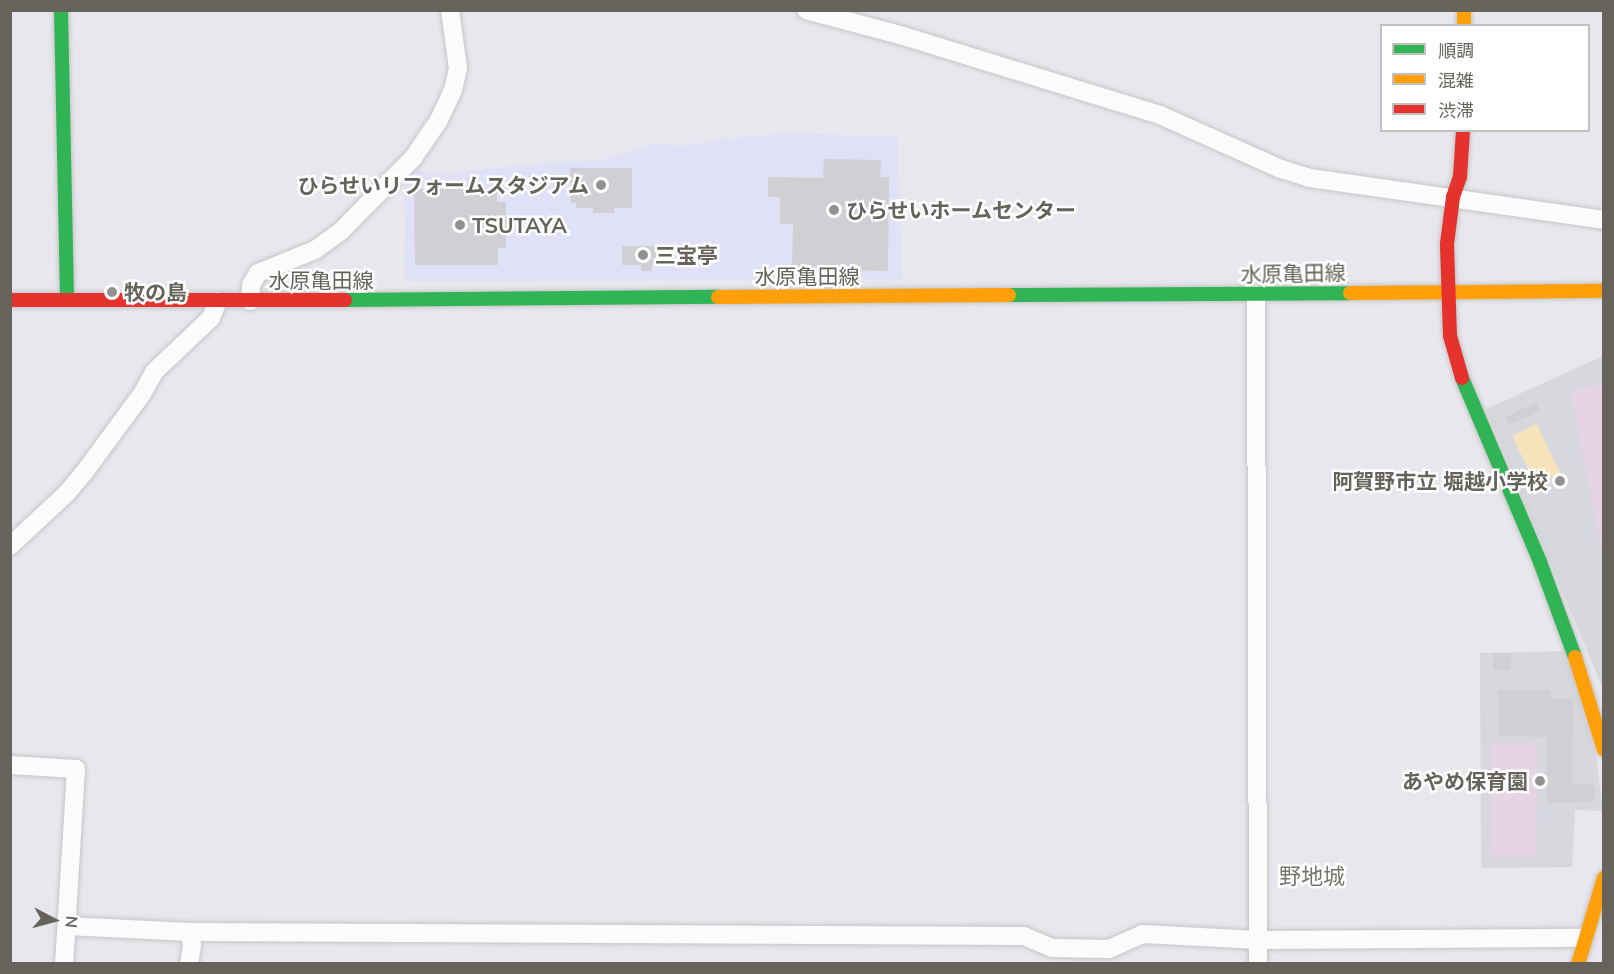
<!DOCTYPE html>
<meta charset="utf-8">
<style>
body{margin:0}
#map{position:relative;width:1614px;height:974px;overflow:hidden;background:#e7e7ed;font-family:Mulish,"Noto Sans JP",sans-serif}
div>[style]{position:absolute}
.commercial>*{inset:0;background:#e0e0f6}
.education>*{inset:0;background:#d7d7de}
.green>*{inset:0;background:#e6d3e4}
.water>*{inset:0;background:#f7e3bb}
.building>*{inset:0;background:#d0cfd3}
.roads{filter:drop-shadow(0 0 2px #c6c6c7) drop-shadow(0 0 2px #c6c6c7)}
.street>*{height:18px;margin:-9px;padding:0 9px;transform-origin:9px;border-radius:9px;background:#fbfbfc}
.fast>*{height:14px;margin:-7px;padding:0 7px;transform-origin:7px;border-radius:7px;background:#30b455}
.slow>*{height:14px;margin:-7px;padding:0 7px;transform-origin:7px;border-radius:7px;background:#ff9f0a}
.jam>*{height:14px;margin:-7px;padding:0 7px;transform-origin:7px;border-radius:7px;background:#e5322d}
.dots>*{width:16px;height:16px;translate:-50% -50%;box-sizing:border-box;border:3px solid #fff;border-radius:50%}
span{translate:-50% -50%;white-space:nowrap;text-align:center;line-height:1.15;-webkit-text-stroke:5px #fff;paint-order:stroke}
.poi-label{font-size:21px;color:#65635c;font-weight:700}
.right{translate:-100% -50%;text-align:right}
.left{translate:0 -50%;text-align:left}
.street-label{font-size:21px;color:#65635c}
.neighbourhood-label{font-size:22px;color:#77746d}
.frame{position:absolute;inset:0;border:12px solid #65635c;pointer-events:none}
.legend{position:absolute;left:1380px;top:24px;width:210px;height:108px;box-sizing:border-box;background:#fff;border:2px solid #c1c1be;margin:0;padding:8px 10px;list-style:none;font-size:18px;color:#65635c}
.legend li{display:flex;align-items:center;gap:12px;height:30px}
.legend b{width:30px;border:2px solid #c1c1be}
.north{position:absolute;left:24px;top:890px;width:60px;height:60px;-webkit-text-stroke:4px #fff;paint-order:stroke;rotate:96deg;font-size:16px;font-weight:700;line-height:24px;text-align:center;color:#65635c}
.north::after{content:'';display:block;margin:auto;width:21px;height:27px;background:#65635c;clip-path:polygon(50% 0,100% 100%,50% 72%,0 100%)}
</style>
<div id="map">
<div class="commercial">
<i style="clip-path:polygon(789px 133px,898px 137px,902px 279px,404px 281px,405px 176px,415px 167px,425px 172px,446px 174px,552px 162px,597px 161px,656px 144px,687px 146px,723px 139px)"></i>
</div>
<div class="education">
<i style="clip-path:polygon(1603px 356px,1603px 689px,1486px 409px)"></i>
<i style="clip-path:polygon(1565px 651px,1596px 755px,1603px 811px,1575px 810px,1572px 867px,1481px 868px,1480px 653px)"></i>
</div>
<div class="green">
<i style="clip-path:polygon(1603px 384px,1604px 384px,1603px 557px,1570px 392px)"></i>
<i style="clip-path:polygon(1491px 744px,1538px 745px,1536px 856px,1490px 855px)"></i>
</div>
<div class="water">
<i style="clip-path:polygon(1537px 424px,1560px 473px,1536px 485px,1512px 436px)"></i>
</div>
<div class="building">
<i style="clip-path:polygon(824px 159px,881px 160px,880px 177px,889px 177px,888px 271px,792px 269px,793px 224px,780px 224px,780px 197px,768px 197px,768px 177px,823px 178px)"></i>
<i style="clip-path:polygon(570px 168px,632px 168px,632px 208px,614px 208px,614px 213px,593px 213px,593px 208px,576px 208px,576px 203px,571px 203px)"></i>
<i style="clip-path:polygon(497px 188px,497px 202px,506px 202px,506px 248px,498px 248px,498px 265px,415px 265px,414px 189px)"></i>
<i style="clip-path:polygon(622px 246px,663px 246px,663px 265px,652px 265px,652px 271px,641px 271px,641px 265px,622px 265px)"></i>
<i style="clip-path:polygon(1536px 403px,1540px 411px,1509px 425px,1505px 417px)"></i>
<i style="clip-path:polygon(1493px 653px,1511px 653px,1511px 670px,1493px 670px)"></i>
<i style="clip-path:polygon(1498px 690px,1551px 690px,1551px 699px,1573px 698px,1572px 784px,1592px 784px,1595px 788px,1595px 800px,1592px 802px,1546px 803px,1547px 737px,1498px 736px)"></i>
</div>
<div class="roads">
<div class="street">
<i style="left:806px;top:10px;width:97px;rotate:14.9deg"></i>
<i style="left:900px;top:35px;width:272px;rotate:17.1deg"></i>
<i style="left:1160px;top:115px;width:133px;rotate:24.1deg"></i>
<i style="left:1281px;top:169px;width:30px;rotate:17deg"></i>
<i style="left:1310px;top:178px;width:297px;rotate:8.1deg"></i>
<i style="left:1256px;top:295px;width:669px;rotate:89.83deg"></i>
<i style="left:250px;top:301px;width:16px;rotate:-86deg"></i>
<i style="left:251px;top:285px;width:14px;rotate:-60deg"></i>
<i style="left:258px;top:273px;width:61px;rotate:-22deg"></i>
<i style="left:315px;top:250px;width:32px;rotate:-36deg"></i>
<i style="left:341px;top:231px;width:103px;rotate:-45.4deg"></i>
<i style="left:413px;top:158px;width:46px;rotate:-55.6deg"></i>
<i style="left:439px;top:120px;width:33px;rotate:-65deg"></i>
<i style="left:453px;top:90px;width:23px;rotate:-77deg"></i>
<i style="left:458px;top:68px;width:59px;rotate:-97.9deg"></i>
<i style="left:10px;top:546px;width:76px;rotate:-42.9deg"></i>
<i style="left:66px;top:494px;width:26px;rotate:-50deg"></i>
<i style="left:83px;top:474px;width:99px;rotate:-53.6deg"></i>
<i style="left:142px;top:394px;width:25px;rotate:-61deg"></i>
<i style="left:154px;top:372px;width:79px;rotate:-43.5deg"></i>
<i style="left:211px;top:318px;width:18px;rotate:-68deg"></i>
<i style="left:10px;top:765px;width:66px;rotate:3.5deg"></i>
<i style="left:76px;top:769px;width:195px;rotate:93.5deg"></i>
<i style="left:67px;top:926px;width:123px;rotate:2.8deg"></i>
<i style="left:190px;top:932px;width:834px;rotate:0.27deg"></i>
<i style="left:1024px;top:936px;width:30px;rotate:23deg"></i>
<i style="left:1052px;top:948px;width:57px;rotate:1deg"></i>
<i style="left:1109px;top:949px;width:37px;rotate:-24deg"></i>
<i style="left:1143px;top:934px;width:116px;rotate:3deg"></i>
<i style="left:1259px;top:940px;width:324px;rotate:-0.4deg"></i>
<i style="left:189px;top:964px;width:19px;rotate:-81deg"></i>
<i style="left:192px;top:945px;width:13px;rotate:-99deg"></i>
</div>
<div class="fast">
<i style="left:61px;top:10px;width:289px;rotate:88.8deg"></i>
<i style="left:1009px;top:295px;width:341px;rotate:-0.3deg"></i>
<i style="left:345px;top:300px;width:373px;rotate:-0.5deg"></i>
<i style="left:1462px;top:378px;width:200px;rotate:67deg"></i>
<i style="left:1540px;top:562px;width:101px;rotate:69.8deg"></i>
</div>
<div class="slow">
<i style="left:1464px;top:10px;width:16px;rotate:90deg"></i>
<i style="left:1350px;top:293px;width:254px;rotate:-0.5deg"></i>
<i style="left:718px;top:297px;width:291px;rotate:-0.4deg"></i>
<i style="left:1575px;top:657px;width:97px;rotate:72.7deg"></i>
<i style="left:1578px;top:964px;width:90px;rotate:-73.2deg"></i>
</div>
<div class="jam">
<i style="left:10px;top:300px;width:335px"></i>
<i style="left:1462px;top:378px;width:44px;rotate:-105.9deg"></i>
<i style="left:1450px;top:336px;width:92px;rotate:-91.9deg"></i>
<i style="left:1447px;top:244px;width:47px;rotate:-82.7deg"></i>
<i style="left:1453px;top:197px;width:21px;rotate:-71deg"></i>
<i style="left:1460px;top:177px;width:47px;rotate:-86.3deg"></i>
</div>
</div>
<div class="dots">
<i style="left:601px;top:185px;background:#92918f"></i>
<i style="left:834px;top:210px;background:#92918f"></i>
<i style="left:460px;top:225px;background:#92918f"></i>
<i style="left:643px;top:255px;background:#92918f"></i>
<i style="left:112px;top:292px;background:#92918f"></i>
<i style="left:1560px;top:481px;background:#92918f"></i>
<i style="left:1540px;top:781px;background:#92918f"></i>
</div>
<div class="poi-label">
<span class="right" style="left:589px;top:185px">ひらせいリフォームスタジアム</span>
<span class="left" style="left:846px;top:210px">ひらせいホームセンター</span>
<span class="left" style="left:472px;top:225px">TSUTAYA</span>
<span class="left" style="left:655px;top:255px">三宝亭</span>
<span class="left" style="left:124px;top:292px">牧の島</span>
<span class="right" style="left:1548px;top:481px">阿賀野市立 堀越小学校</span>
<span class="right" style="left:1528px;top:781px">あやめ保育園</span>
</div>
<div class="street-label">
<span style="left:1293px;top:273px;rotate:-1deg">水原亀田線</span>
<span style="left:807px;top:276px">水原亀田線</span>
<span style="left:321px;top:280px">水原亀田線</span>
</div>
<div class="neighbourhood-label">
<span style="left:1312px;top:877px">野地城</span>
</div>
<div class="frame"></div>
<ul class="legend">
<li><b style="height:8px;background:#30b455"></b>順調</li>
<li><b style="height:8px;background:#ff9f0a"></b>混雑</li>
<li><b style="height:8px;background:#e5322d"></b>渋滞</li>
</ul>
<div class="north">N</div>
</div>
